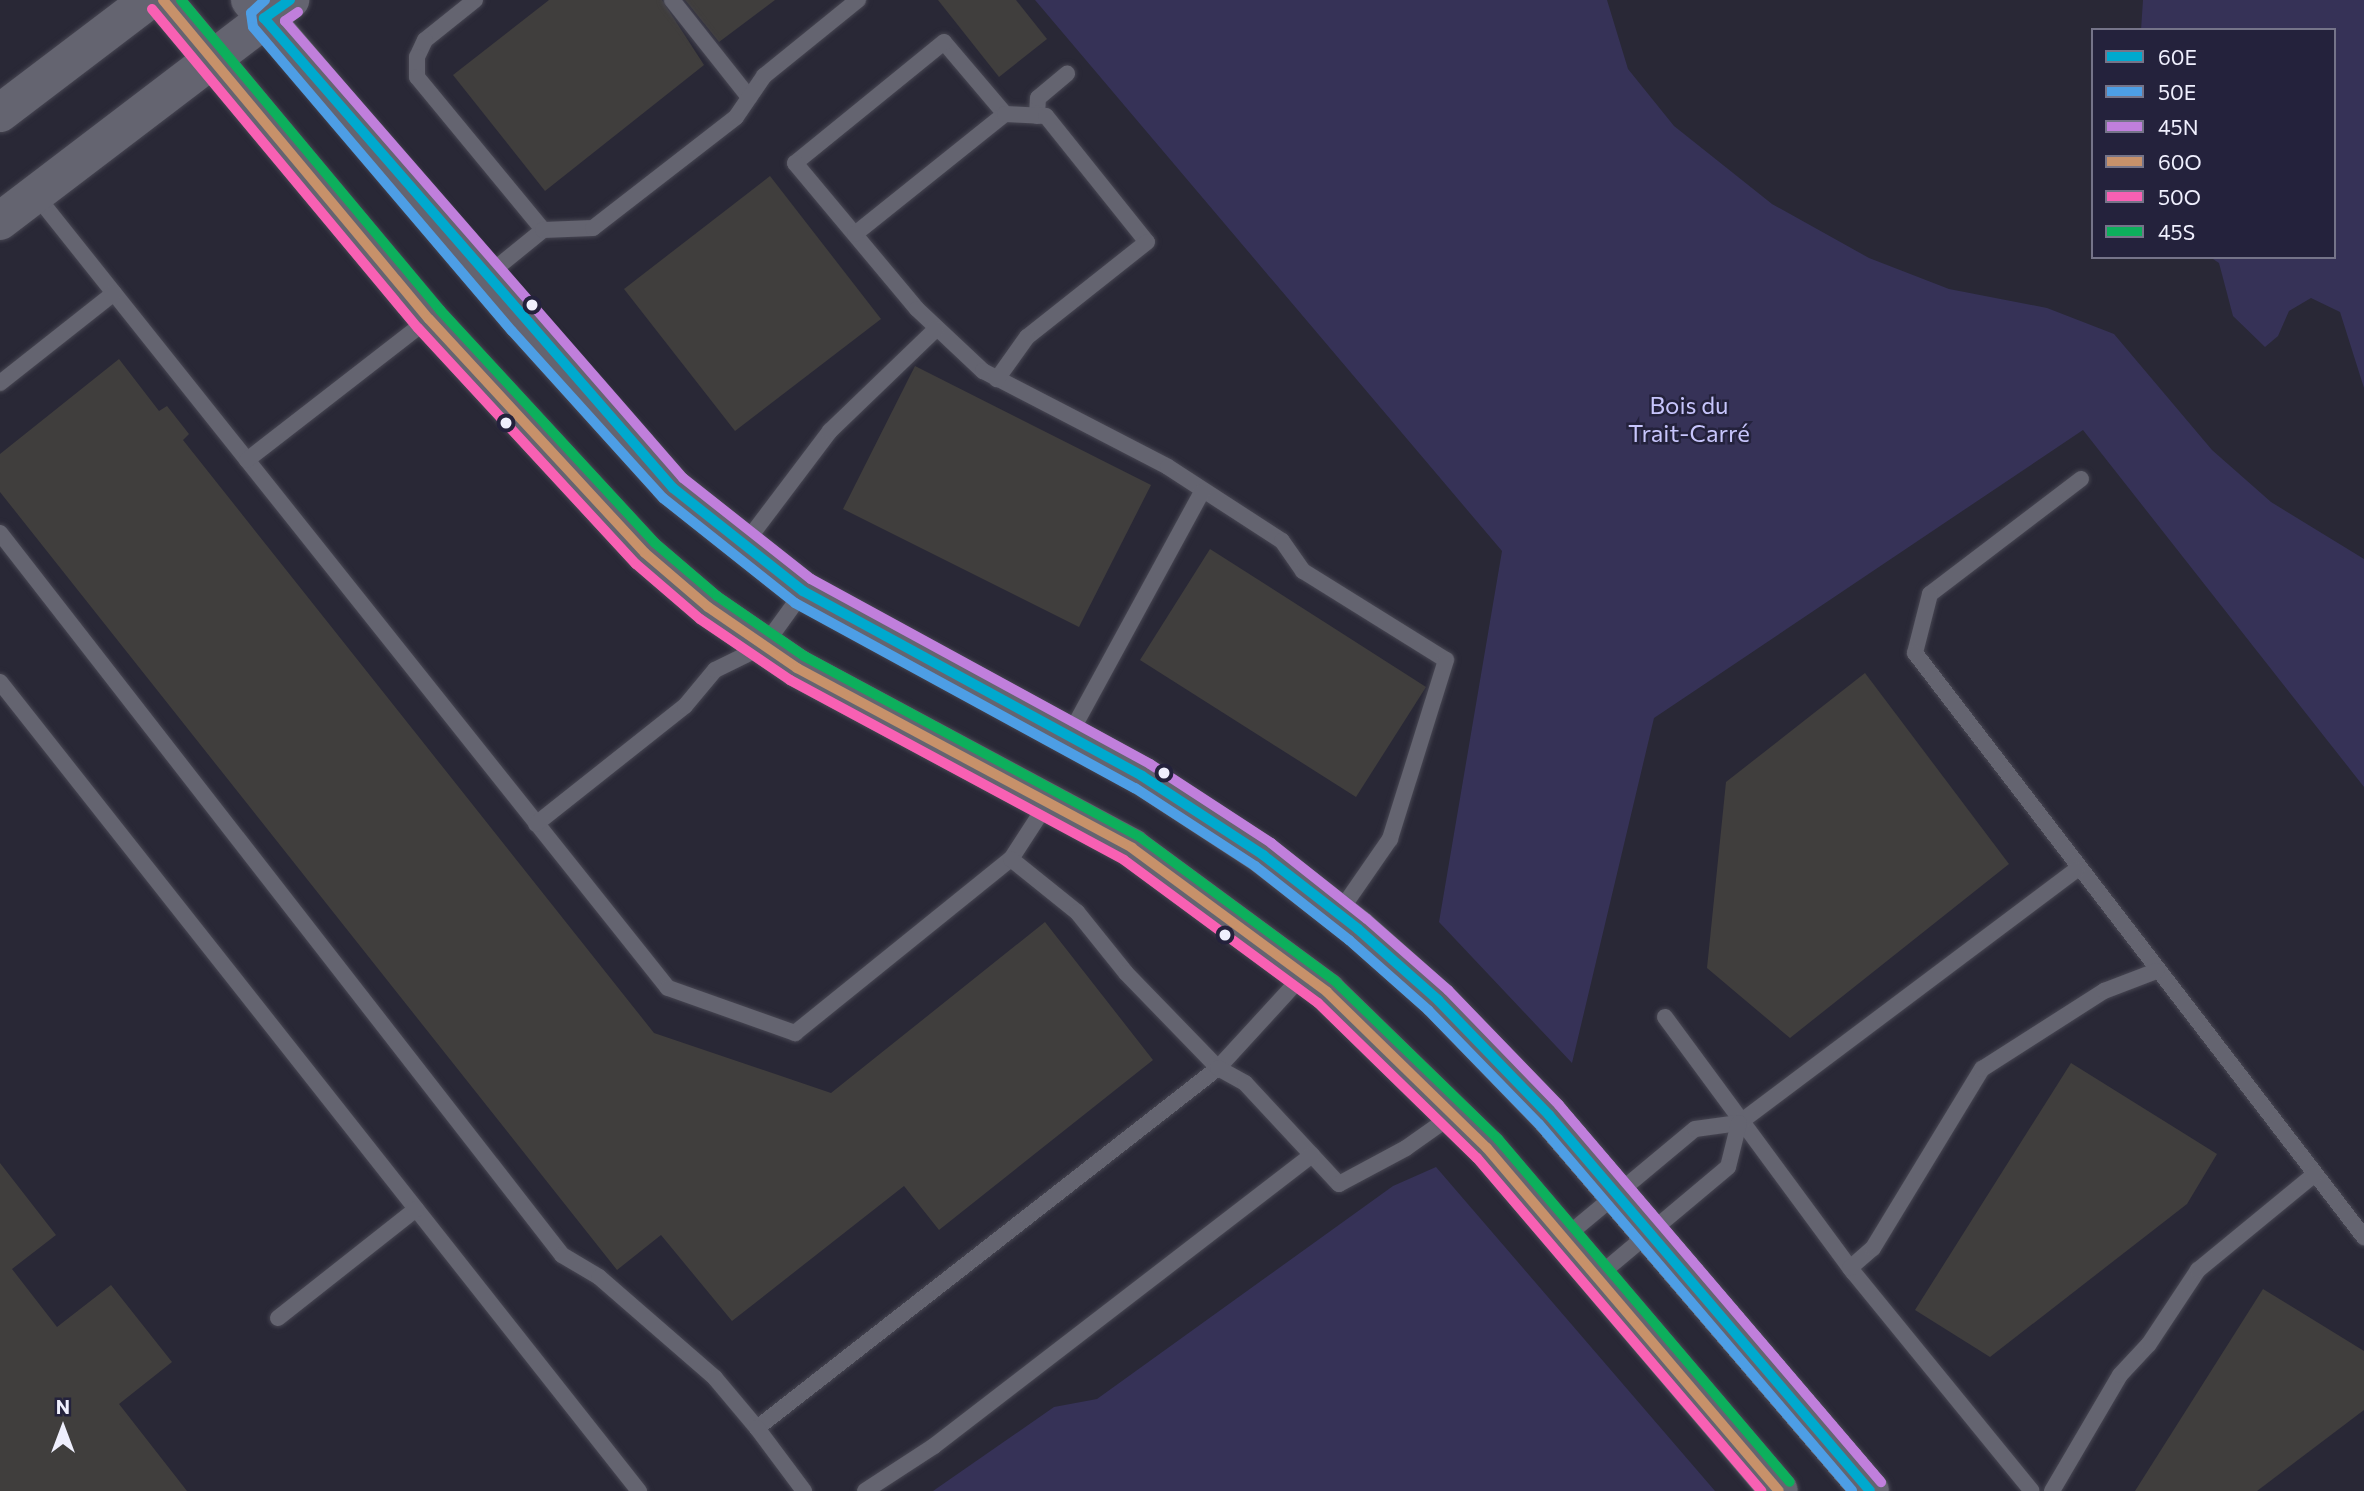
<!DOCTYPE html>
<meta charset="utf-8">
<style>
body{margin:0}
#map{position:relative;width:2364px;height:1491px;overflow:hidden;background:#292836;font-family:Commissioner,sans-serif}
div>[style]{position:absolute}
.green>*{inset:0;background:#363257}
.building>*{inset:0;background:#403e3d}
.roads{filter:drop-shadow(0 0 2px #474652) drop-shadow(0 0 2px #474652)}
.service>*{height:16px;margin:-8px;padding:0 8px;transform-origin:8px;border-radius:8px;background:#646470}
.tertiary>*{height:38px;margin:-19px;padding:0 19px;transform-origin:19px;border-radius:19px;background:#646470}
.secondary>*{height:38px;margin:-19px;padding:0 19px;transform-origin:19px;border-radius:19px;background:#646470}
.bus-1>*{height:10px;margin:-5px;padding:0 5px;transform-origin:5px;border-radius:5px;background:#00a9ce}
.bus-2>*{height:10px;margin:-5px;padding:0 5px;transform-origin:5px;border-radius:5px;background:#4d9ee5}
.bus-3>*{height:10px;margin:-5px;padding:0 5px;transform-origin:5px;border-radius:5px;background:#c07fdc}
.bus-4>*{height:10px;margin:-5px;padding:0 5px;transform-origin:5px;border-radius:5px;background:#c7916a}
.bus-5>*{height:10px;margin:-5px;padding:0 5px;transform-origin:5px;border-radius:5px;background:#f860b3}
.bus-6>*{height:10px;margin:-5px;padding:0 5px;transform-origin:5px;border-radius:5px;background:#0daf5c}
.dots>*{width:19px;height:19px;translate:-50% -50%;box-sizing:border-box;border:4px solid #24223c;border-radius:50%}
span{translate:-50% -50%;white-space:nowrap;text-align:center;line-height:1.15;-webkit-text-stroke:5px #24223c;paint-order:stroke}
.park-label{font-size:24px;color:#c7c5fc}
.legend{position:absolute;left:2091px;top:28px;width:245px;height:231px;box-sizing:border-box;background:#24223c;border:2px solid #757489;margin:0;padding:9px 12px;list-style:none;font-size:21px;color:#efeffd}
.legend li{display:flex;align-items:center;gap:14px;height:35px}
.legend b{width:35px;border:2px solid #757489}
.north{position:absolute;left:28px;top:1393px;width:70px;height:70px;-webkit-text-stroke:5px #24223c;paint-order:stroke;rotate:0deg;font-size:19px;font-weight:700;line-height:28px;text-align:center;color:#efeffd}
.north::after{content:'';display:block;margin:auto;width:24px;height:32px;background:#efeffd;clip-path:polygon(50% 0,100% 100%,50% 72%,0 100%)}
</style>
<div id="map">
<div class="green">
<i style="clip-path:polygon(1035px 0,1607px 0,1628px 69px,1674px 126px,1772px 204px,1869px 258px,1949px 289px,2047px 308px,2114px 334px,2212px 450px,2271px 502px,2364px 559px,2364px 787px,2083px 430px,1654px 718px,1572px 1063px,1439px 922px,1502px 551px)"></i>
<i style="clip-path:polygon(2143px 0,2364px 0,2364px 388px,2340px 312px,2311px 298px,2289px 311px,2278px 336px,2265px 347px,2233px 316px,2219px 263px,2210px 257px,2334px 257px,2334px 30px,2141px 30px)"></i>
<i style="clip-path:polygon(1436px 1167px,1715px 1491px,933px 1491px,1054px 1407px,1097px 1399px,1393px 1186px)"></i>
</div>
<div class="building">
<i style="clip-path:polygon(549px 0,662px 0,704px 65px,545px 191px,453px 75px)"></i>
<i style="clip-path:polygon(685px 0,775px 0,719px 42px)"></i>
<i style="clip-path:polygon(938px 0,1016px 0,1047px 39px,999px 77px)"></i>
<i style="clip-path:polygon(770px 176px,881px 319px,735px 431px,624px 289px)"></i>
<i style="clip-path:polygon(119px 359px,159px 411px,167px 406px,189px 434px,183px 440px,654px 1033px,831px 1093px,1045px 922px,1153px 1060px,939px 1230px,904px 1186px,732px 1321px,661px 1235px,617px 1270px,0 492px,0 454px)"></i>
<i style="clip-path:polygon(915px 366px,1151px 485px,1079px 627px,843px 509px)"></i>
<i style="clip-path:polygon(1210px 549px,1426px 687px,1356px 797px,1140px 660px)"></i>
<i style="clip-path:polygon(1865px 673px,2009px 864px,1790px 1038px,1707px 968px,1726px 782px)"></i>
<i style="clip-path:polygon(2071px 1063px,2217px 1154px,2187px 1204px,1990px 1357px,1915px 1310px)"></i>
<i style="clip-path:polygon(0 1163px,56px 1235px,12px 1269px,57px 1327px,111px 1285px,172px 1362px,119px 1404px,187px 1491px,0 1491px)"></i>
<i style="clip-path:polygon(2263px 1289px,2364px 1351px,2364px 1410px,2257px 1491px,2135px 1491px)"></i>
</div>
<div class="roads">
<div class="service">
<i style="left:475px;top:0;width:64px;rotate:141.3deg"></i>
<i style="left:425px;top:40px;width:19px;rotate:115deg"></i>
<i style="left:417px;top:57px;width:20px;rotate:90deg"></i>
<i style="left:417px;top:77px;width:198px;rotate:50.5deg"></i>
<i style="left:672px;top:0;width:124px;rotate:51.6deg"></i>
<i style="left:1005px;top:114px;width:94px;rotate:-130.3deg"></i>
<i style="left:944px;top:42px;width:192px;rotate:140.9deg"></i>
<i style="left:795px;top:163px;width:190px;rotate:50.1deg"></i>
<i style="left:917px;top:309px;width:91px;rotate:43.2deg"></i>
<i style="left:983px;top:371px;width:208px;rotate:27.4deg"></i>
<i style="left:1168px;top:467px;width:136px;rotate:33deg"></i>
<i style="left:1282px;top:541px;width:37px;rotate:55deg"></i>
<i style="left:1303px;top:571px;width:168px;rotate:31.9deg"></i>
<i style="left:1446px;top:660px;width:188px;rotate:107.4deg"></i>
<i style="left:1390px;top:839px;width:91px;rotate:124.7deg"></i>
<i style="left:1037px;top:116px;width:18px;rotate:-87deg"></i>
<i style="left:1038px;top:98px;width:38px;rotate:-40deg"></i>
<i style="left:35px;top:194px;width:1015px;rotate:51.44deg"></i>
<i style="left:668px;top:988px;width:135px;rotate:19.5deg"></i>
<i style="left:795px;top:1033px;width:277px;rotate:-38.9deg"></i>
<i style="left:1011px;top:859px;width:68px;rotate:-57deg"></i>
<i style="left:855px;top:234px;width:192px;rotate:-38.7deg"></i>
<i style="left:1005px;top:114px;width:41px;rotate:2.8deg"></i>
<i style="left:1046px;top:116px;width:161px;rotate:51.3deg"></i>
<i style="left:1147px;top:242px;width:153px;rotate:141.6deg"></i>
<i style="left:1027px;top:337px;width:52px;rotate:125.5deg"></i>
<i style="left:485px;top:277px;width:75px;rotate:-39deg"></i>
<i style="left:543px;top:230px;width:50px;rotate:-2.3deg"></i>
<i style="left:593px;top:228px;width:181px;rotate:-37.8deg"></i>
<i style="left:736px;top:117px;width:50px;rotate:-55.7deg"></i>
<i style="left:764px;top:76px;width:121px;rotate:-39deg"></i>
<i style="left:0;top:383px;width:145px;rotate:-38.3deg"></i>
<i style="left:247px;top:460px;width:230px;rotate:-37.8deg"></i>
<i style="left:2081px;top:479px;width:190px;rotate:142.7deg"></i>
<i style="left:1930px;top:594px;width:61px;rotate:104.3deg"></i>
<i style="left:1915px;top:653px;width:737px;rotate:52.45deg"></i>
<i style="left:0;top:533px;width:915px;rotate:52.1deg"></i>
<i style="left:562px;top:1255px;width:43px;rotate:30.7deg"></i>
<i style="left:599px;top:1277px;width:154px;rotate:41deg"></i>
<i style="left:715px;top:1378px;width:65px;rotate:50deg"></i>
<i style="left:757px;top:1428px;width:585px;rotate:-37.99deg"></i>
<i style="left:1218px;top:1068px;width:127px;rotate:-47.5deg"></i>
<i style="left:743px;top:546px;width:144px;rotate:-52.9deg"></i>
<i style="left:830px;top:431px;width:147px;rotate:-43.9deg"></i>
<i style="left:0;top:682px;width:1031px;rotate:51.7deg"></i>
<i style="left:1070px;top:734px;width:276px;rotate:-61.4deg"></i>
<i style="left:536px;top:824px;width:190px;rotate:-38.4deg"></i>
<i style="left:685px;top:706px;width:47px;rotate:-50.2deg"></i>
<i style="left:715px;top:670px;width:55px;rotate:-26.1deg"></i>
<i style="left:764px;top:646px;width:67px;rotate:-54.2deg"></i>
<i style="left:1011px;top:859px;width:85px;rotate:38.8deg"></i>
<i style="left:1077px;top:912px;width:78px;rotate:51.2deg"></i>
<i style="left:1126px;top:973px;width:132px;rotate:45.9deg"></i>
<i style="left:1218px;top:1068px;width:31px;rotate:29deg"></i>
<i style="left:1245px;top:1083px;width:138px;rotate:47.1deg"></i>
<i style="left:1339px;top:1184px;width:76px;rotate:-28.2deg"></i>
<i style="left:1406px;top:1148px;width:59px;rotate:-35.3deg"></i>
<i style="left:1665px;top:1017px;width:318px;rotate:53.6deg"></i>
<i style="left:1854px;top:1273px;width:281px;rotate:50.8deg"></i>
<i style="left:1739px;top:1123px;width:421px;rotate:-36.9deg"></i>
<i style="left:1564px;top:1238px;width:170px;rotate:-39.8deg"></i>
<i style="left:1695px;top:1129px;width:44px;rotate:-7.8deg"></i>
<i style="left:1739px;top:1123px;width:45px;rotate:104deg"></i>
<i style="left:1728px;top:1167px;width:171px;rotate:140deg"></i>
<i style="left:1850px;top:1268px;width:30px;rotate:-41deg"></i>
<i style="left:1873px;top:1248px;width:210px;rotate:-58.7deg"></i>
<i style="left:1982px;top:1069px;width:145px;rotate:-32.6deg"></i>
<i style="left:2104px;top:991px;width:56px;rotate:-21deg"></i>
<i style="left:278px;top:1318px;width:176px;rotate:-38.3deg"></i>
<i style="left:757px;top:1428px;width:79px;rotate:53.3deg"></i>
<i style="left:865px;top:1491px;width:82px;rotate:-33.1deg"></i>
<i style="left:934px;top:1446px;width:477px;rotate:-37.6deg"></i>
<i style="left:2052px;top:1491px;width:134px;rotate:-59.6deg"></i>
<i style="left:2120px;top:1375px;width:42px;rotate:-46.9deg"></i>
<i style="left:2149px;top:1344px;width:89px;rotate:-56.5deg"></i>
<i style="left:2198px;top:1270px;width:151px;rotate:-39.4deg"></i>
</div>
<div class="tertiary">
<i style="left:163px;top:0;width:415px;rotate:50.2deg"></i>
<i style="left:429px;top:319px;width:318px;rotate:47.3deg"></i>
<i style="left:645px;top:553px;width:83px;rotate:40.6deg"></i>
<i style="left:708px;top:607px;width:108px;rotate:34.4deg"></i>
<i style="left:797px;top:668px;width:380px;rotate:28.2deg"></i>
<i style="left:1132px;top:848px;width:242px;rotate:36.4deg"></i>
<i style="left:1327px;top:992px;width:223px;rotate:44.3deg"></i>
<i style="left:1487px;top:1148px;width:450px;rotate:49.6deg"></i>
<i style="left:250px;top:0;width:422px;rotate:49.7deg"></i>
<i style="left:523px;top:322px;width:224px;rotate:47.9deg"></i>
<i style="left:673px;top:488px;width:166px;rotate:38.4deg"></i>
<i style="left:803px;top:591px;width:386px;rotate:28.6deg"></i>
<i style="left:1142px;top:776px;width:145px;rotate:33.1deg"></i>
<i style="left:1263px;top:855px;width:120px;rotate:37.9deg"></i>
<i style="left:1358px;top:929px;width:107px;rotate:41.6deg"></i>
<i style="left:1438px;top:1000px;width:160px;rotate:46deg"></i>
<i style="left:1549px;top:1115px;width:494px;rotate:49.5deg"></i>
</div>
<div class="secondary">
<i style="left:0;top:113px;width:187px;rotate:-37.2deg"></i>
<i style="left:0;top:221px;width:365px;rotate:-37.3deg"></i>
</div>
</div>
<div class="bus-1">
<i style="left:290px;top:0;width:32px;rotate:145deg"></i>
<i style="left:264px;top:18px;width:623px;rotate:48.97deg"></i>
<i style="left:673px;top:488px;width:166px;rotate:38.4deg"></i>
<i style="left:803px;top:591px;width:386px;rotate:28.6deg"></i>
<i style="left:1142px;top:776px;width:145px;rotate:33.1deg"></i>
<i style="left:1263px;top:855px;width:120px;rotate:37.9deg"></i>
<i style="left:1358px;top:929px;width:107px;rotate:41.6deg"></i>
<i style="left:1438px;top:1000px;width:160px;rotate:46deg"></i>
<i style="left:1549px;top:1115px;width:494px;rotate:49.5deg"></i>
</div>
<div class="bus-2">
<i style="left:265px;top:0;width:19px;rotate:137deg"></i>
<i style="left:251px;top:13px;width:14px;rotate:82deg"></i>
<i style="left:253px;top:27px;width:399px;rotate:49.6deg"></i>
<i style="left:512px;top:331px;width:225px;rotate:47.9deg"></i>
<i style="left:663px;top:498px;width:169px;rotate:38.5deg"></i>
<i style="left:795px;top:603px;width:387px;rotate:28.6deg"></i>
<i style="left:1135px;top:788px;width:143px;rotate:33deg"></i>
<i style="left:1255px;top:866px;width:120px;rotate:38.2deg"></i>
<i style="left:1349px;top:940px;width:106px;rotate:41.5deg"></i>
<i style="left:1428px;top:1010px;width:159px;rotate:45.8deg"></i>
<i style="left:1539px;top:1124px;width:482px;rotate:49.5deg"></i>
</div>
<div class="bus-3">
<i style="left:298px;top:12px;width:16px;rotate:145deg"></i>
<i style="left:285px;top:21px;width:606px;rotate:48.95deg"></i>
<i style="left:683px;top:478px;width:163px;rotate:38.3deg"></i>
<i style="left:811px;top:579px;width:386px;rotate:28.6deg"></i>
<i style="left:1150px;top:764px;width:145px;rotate:33.1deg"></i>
<i style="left:1271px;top:843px;width:122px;rotate:38.4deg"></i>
<i style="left:1367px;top:919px;width:108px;rotate:41.2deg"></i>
<i style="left:1448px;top:990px;width:160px;rotate:46deg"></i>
<i style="left:1559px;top:1105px;width:496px;rotate:49.5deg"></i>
</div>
<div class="bus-4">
<i style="left:163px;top:0;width:415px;rotate:50.2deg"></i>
<i style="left:429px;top:319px;width:318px;rotate:47.3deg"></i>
<i style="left:645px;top:553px;width:83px;rotate:40.6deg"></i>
<i style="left:708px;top:607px;width:108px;rotate:34.4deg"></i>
<i style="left:797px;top:668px;width:380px;rotate:28.2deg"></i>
<i style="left:1132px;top:848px;width:242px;rotate:36.4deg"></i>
<i style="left:1327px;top:992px;width:223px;rotate:44.3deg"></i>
<i style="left:1487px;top:1148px;width:450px;rotate:49.6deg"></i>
</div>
<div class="bus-5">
<i style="left:152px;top:9px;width:415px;rotate:50.2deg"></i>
<i style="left:418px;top:328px;width:321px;rotate:47.3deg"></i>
<i style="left:636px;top:564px;width:84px;rotate:40.7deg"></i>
<i style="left:700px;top:619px;width:109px;rotate:34.1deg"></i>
<i style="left:790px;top:680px;width:379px;rotate:28.3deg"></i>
<i style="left:1124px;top:860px;width:241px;rotate:36.4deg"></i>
<i style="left:1318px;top:1003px;width:222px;rotate:44.3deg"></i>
<i style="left:1477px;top:1158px;width:438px;rotate:49.5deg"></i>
</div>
<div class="bus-6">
<i style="left:181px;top:0;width:404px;rotate:50.1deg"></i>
<i style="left:440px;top:310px;width:317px;rotate:47.3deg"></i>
<i style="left:655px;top:543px;width:82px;rotate:40.5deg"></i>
<i style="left:717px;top:596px;width:106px;rotate:34.6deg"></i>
<i style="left:804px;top:656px;width:382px;rotate:28.3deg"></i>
<i style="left:1140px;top:837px;width:242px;rotate:36.4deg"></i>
<i style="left:1335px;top:981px;width:227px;rotate:44.1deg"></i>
<i style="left:1498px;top:1139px;width:450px;rotate:49.6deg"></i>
</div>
<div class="dots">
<i style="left:532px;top:305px;background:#efeffd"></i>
<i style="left:506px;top:423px;background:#efeffd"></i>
<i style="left:1164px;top:773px;background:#efeffd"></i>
<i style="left:1225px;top:935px;background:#efeffd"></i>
</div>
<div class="park-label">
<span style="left:1689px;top:419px">Bois du<br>Trait-Carré</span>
</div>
<ul class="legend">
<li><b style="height:9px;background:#00a9ce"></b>60E</li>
<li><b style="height:9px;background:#4d9ee5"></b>50E</li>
<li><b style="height:9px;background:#c07fdc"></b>45N</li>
<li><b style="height:9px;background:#c7916a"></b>60O</li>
<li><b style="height:9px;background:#f860b3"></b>50O</li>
<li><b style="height:9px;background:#0daf5c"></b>45S</li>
</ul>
<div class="north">N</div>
</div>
